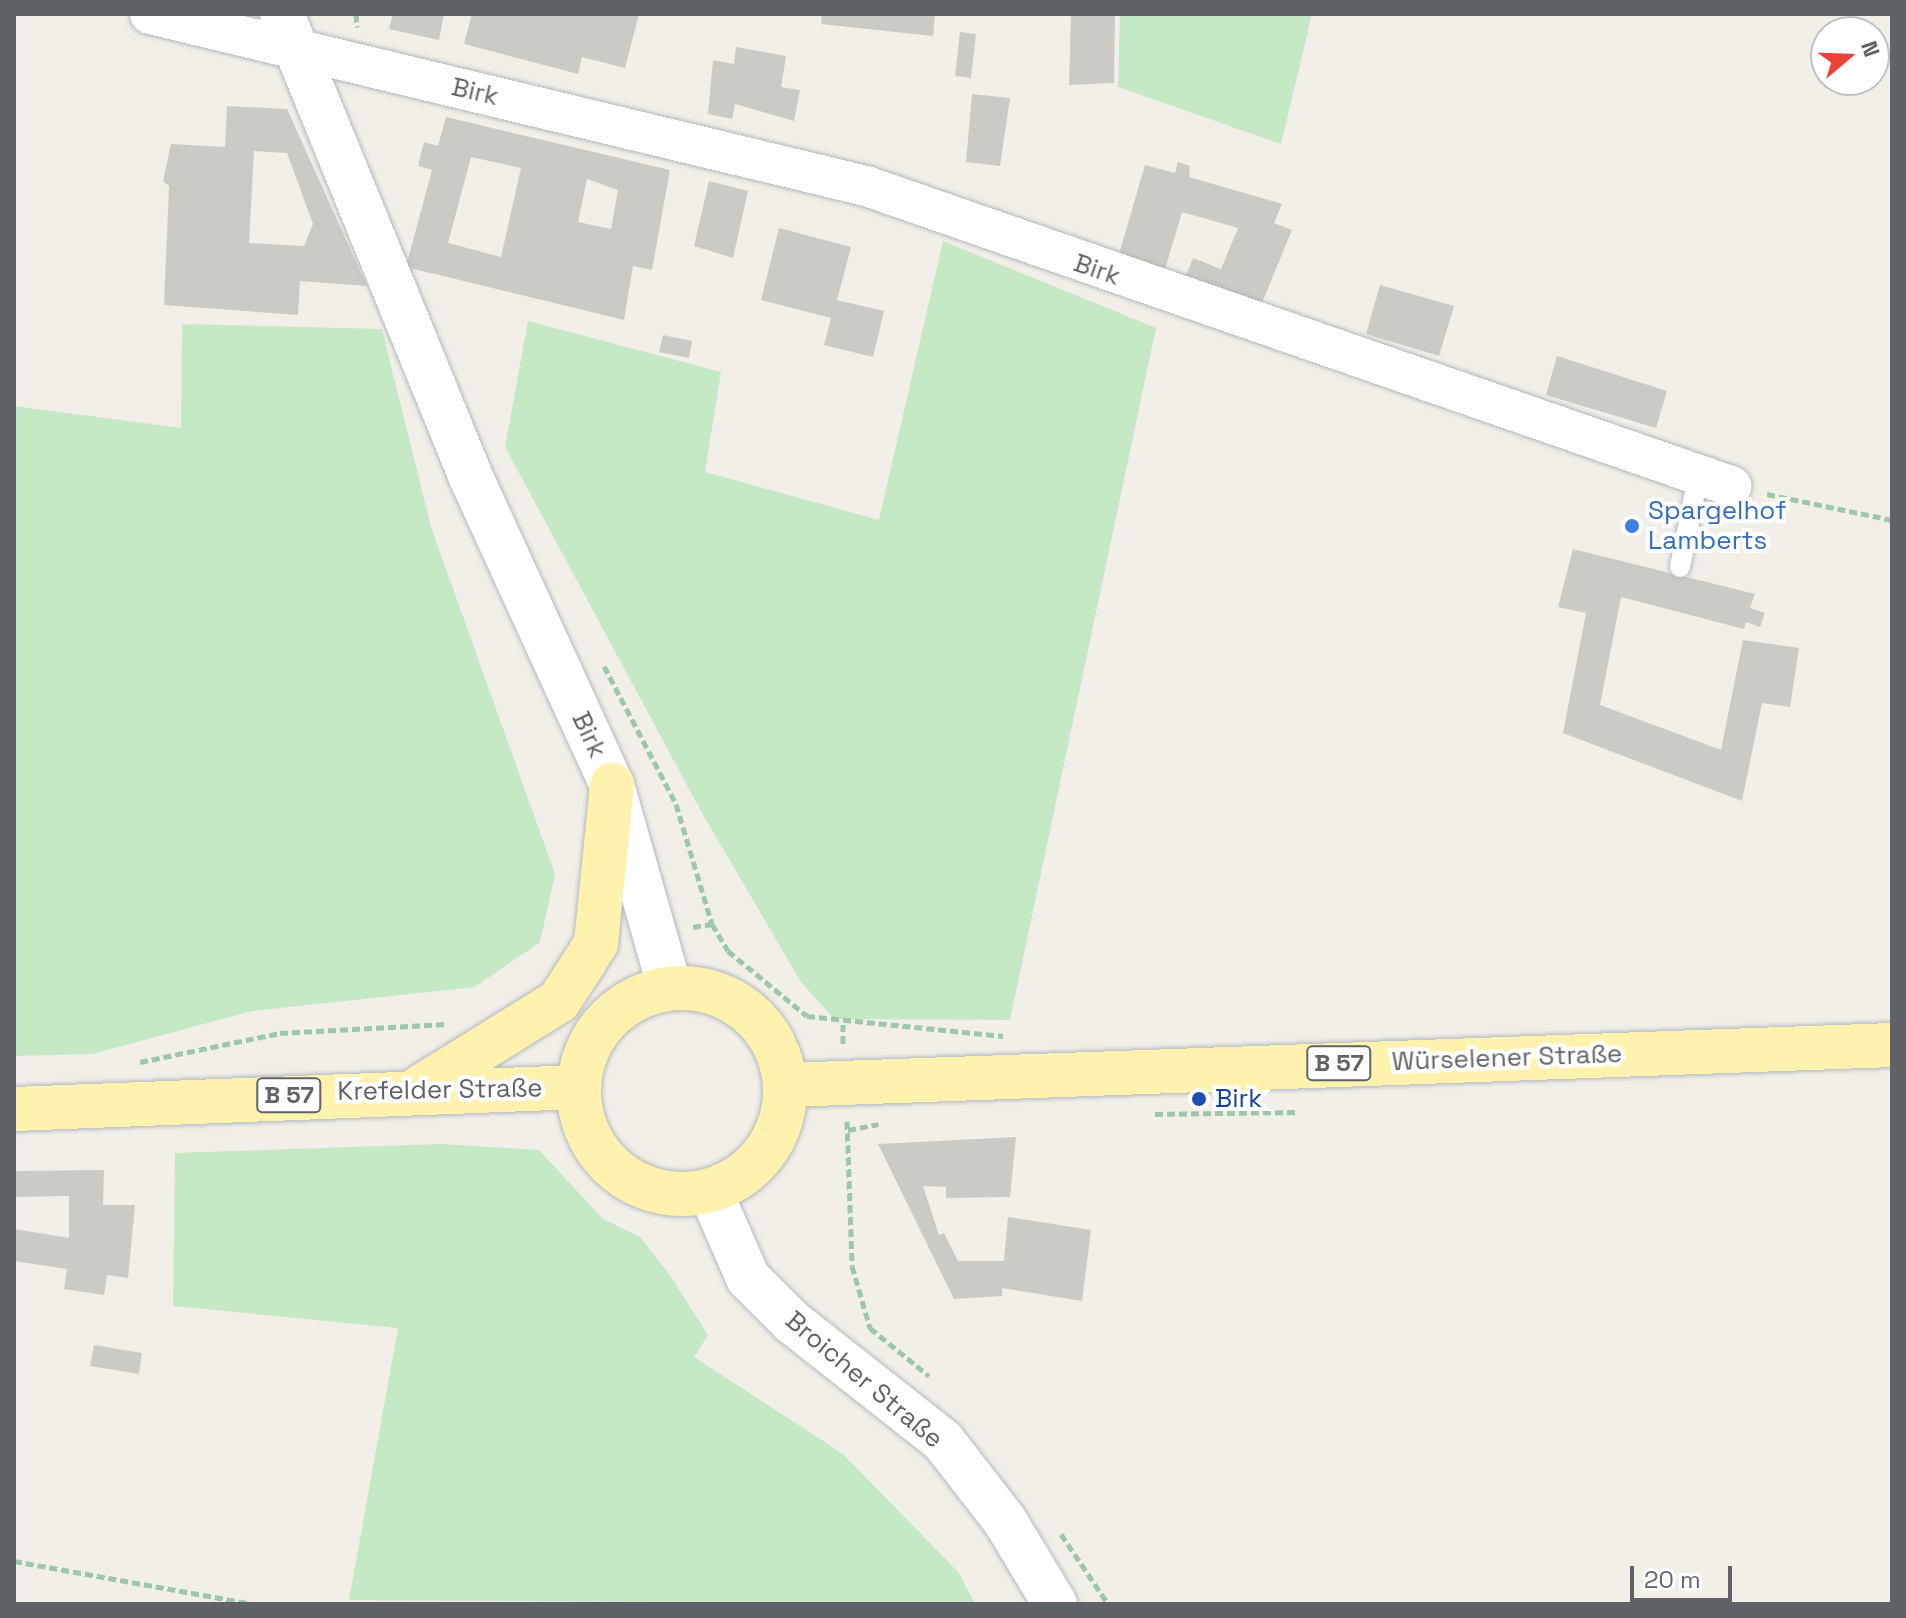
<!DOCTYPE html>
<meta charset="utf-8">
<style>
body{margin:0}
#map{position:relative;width:1906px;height:1618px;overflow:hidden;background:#f1efe8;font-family:"Space Grotesk",sans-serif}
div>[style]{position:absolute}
.green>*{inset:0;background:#c5e8c5}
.building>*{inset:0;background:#cccac5}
.path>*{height:5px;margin-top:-2.5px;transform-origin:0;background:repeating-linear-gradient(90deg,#9cc7a9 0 8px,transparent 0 12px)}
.roads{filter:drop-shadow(0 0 2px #b5b8bc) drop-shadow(0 0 2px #b5b8bc)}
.service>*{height:20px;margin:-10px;padding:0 10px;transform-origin:10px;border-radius:10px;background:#fff}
.minor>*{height:40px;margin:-20px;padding:0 20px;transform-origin:20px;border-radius:20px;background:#fff}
.secondary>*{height:44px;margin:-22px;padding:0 22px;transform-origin:22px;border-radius:22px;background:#fff}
.primary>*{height:44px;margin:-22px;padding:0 22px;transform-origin:22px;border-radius:22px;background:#fff2af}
.primary>.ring{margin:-22px;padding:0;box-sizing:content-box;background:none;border:44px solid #fff2af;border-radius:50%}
.dots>*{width:22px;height:22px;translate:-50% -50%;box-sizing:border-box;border:4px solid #fff;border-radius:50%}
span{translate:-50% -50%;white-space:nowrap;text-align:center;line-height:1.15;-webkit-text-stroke:8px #fff;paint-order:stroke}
.shield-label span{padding:2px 6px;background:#fff;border:2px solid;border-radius:6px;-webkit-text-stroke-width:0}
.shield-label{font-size:24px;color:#5f6368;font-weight:700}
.street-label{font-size:26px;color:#5f6368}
.shop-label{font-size:26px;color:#366cbe}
.left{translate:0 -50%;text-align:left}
.transit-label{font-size:26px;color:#164399}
.frame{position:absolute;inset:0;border:16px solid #5f6368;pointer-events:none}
.north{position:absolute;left:1810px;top:16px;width:80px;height:80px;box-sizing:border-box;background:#fff;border:2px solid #bfc1c3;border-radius:50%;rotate:71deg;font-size:22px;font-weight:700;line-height:32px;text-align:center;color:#5f6368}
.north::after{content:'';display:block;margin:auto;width:28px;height:36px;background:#ea4335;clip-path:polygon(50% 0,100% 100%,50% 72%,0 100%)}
.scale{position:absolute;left:1630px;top:1566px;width:102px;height:36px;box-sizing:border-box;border:4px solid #5f6368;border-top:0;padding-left:10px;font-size:24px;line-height:28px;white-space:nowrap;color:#5f6368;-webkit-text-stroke:6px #fff;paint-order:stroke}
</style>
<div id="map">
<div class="green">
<i style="clip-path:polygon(1120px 14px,1312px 14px,1281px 144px,1118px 87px)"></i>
<i style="clip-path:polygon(943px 241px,1156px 328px,1010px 1020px,834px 1019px,801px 982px,702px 813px,505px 447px,528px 321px,721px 372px,705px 472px,879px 520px)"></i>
<i style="clip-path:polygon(182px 324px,382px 329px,431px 527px,555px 874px,540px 942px,475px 987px,252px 1011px,92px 1054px,14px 1056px,14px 406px,181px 428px)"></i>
<i style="clip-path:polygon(441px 1144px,539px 1150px,603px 1219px,640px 1237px,669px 1274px,708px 1335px,694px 1357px,843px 1454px,959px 1573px,975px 1604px,349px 1600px,398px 1328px,173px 1306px,175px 1153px)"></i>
</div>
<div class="building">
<i style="clip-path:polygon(393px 14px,444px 14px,439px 40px,389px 29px)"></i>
<i style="clip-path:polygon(472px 14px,639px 14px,625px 68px,582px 57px,578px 74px,464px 44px)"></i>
<i style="clip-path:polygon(822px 14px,935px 14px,933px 36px,821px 24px)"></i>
<i style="clip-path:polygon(1071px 14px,1115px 14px,1114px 83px,1069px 85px)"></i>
<i style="clip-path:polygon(960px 32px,976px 34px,971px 78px,955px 76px)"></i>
<i style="clip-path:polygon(736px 47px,786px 56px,781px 87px,800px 90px,794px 121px,735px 104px,732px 119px,708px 114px,713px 60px,734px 64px)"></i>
<i style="clip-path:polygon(972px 94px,1010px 98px,1000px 166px,966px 162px)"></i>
<i style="clip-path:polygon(evenodd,227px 106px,287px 109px,367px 286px,300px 281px,298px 315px,164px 305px,169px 186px,163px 181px,171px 144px,225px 147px,227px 106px,254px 151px,287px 153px,313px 224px,304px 246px,249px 243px,254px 151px)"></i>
<i style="clip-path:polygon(evenodd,446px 117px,670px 170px,652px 270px,633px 266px,624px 320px,406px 267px,432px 170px,418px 166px,424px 142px,438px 146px,446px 117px,471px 157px,521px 168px,501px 257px,448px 243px,471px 157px,446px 117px,587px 179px,618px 190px,611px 229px,578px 222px,587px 179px)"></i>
<i style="clip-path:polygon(1178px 162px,1190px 166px,1189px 177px,1282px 204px,1274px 223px,1292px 230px,1259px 310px,1182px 286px,1193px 258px,1221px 269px,1238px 228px,1182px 212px,1164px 273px,1117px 261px,1145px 165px,1175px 173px)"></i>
<i style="clip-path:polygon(709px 181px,748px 191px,733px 258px,694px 246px)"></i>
<i style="clip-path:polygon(779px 228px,851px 247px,837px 300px,884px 311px,873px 357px,824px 345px,831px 318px,761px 300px)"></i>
<i style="clip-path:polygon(1380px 285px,1454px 306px,1439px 356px,1366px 334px)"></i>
<i style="clip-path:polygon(663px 335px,692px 341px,689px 358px,659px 352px)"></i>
<i style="clip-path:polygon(1557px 356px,1667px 391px,1656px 428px,1546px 395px)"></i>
<i style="clip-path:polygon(1573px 549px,1755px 594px,1750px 608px,1765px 613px,1760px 627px,1746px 622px,1744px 629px,1621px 597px,1600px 705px,1721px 750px,1743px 640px,1799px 648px,1790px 707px,1762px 703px,1742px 801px,1563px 733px,1586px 613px,1558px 607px)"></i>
<i style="clip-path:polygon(1016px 1137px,1010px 1197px,946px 1198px,946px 1187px,923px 1186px,939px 1235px,944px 1233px,958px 1261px,1004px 1261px,1008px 1217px,1091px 1230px,1082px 1301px,1002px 1288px,1002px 1296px,954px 1299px,878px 1144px)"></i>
<i style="clip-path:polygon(104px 1170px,103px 1205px,135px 1205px,128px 1278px,107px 1275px,104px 1295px,64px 1289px,67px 1269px,14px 1261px,14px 1229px,69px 1238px,69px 1196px,14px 1197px,14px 1171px)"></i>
<i style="clip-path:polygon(94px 1345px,142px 1353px,139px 1374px,90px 1366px)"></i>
</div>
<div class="path">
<i style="left:356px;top:14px;width:13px;rotate:86deg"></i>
<i style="left:1767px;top:494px;width:128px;rotate:11.7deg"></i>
<i style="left:604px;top:666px;width:156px;rotate:62.4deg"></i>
<i style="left:676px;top:804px;width:125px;rotate:73.3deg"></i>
<i style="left:712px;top:924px;width:31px;rotate:59deg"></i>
<i style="left:728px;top:951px;width:102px;rotate:39.4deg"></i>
<i style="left:807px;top:1016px;width:197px;rotate:5.8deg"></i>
<i style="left:693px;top:927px;width:19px;rotate:-9deg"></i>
<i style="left:843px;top:1024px;width:23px;rotate:90deg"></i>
<i style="left:140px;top:1062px;width:143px;rotate:-11.7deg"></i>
<i style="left:280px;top:1033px;width:167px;rotate:-3.1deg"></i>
<i style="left:1155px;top:1114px;width:143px;rotate:-0.8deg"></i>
<i style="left:847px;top:1121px;width:145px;rotate:88deg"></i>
<i style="left:852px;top:1266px;width:65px;rotate:73.8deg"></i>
<i style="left:870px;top:1328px;width:76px;rotate:39.1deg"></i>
<i style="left:848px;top:1130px;width:31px;rotate:-11deg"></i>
<i style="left:1061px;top:1534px;width:84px;rotate:56.1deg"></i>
<i style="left:14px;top:1561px;width:243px;rotate:10.2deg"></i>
</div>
<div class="roads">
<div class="service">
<i style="left:1680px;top:567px;width:92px;rotate:-78.7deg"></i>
</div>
<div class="minor">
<i style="left:150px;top:14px;width:736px;rotate:13.51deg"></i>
<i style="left:866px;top:186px;width:916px;rotate:19.13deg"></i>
</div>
<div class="secondary">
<i style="left:282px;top:14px;width:496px;rotate:67.8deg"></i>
<i style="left:469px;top:473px;width:343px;rotate:65.4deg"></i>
<i style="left:612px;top:785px;width:211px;rotate:74.1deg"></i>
<i style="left:710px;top:1191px;width:95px;rotate:66.4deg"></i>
<i style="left:748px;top:1278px;width:62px;rotate:45deg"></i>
<i style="left:792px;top:1322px;width:192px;rotate:38.2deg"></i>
<i style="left:943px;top:1441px;width:101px;rotate:52.2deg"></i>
<i style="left:1005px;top:1521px;width:97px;rotate:58.9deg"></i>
</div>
<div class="primary">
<i class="ring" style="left:579px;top:988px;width:162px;height:162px"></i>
<i style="left:786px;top:1085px;width:1107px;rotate:-2.07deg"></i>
<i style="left:419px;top:1088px;width:165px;rotate:-31.9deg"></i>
<i style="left:559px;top:1001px;width:44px;rotate:-57deg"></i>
<i style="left:583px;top:964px;width:25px;rotate:-58deg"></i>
<i style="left:596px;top:943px;width:159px;rotate:-84.2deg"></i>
<i style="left:14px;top:1109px;width:565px;rotate:-2.23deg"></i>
</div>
</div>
<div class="dots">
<i style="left:1632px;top:526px;background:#3f7fe0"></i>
<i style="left:1199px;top:1099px;background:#1a4fb4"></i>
</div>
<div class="shield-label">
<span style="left:1339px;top:1063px">B 57</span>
<span style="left:289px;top:1095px">B 57</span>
</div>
<div class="street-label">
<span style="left:475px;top:92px;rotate:13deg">Birk</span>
<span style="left:1097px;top:270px;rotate:19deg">Birk</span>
<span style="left:589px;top:735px;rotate:65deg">Birk</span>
<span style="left:1507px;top:1058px;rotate:-2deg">Würselener Straße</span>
<span style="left:440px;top:1090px;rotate:-1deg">Krefelder Straße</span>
<span style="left:864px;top:1380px;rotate:40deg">Broicher Straße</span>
</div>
<div class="shop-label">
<span class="left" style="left:1648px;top:526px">Spargelhof<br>Lamberts</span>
</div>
<div class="transit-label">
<span class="left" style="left:1215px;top:1099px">Birk</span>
</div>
<div class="frame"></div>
<div class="north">N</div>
<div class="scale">20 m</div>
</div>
